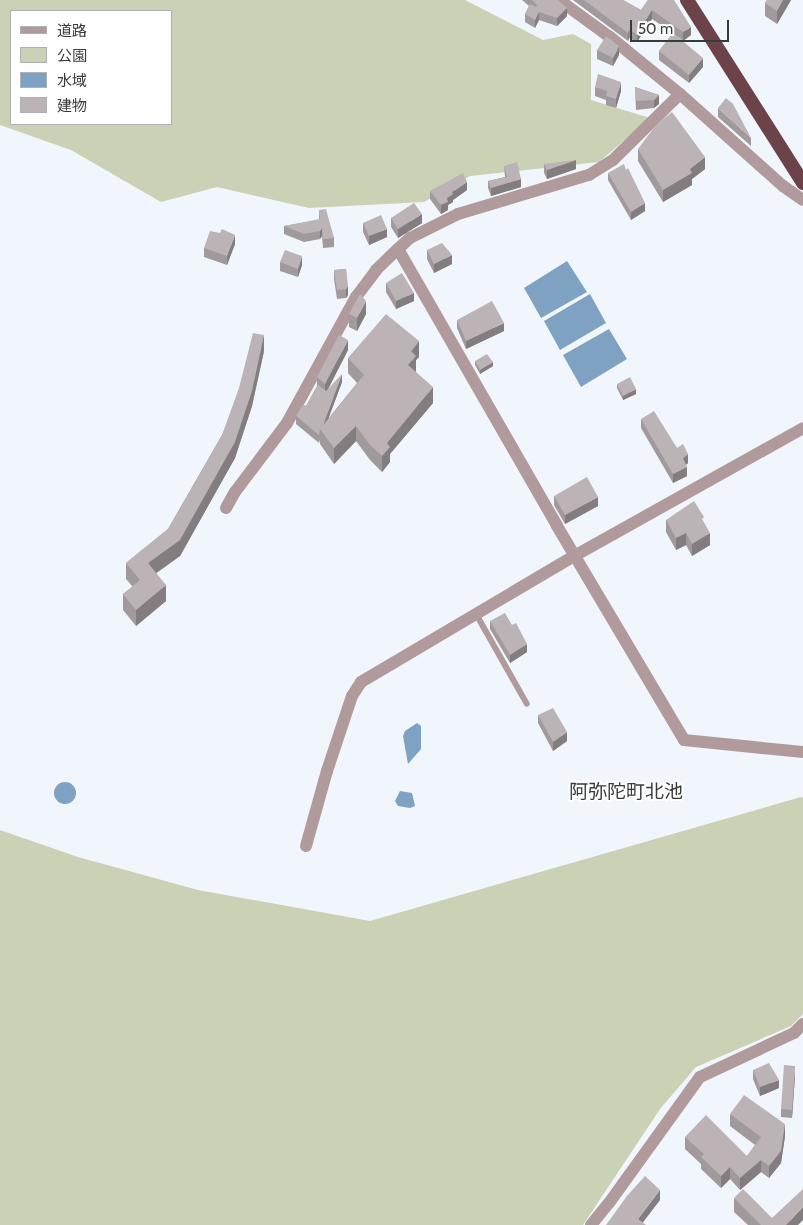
<!DOCTYPE html>
<meta charset="utf-8">
<style>
body{margin:0}
#map{position:relative;width:803px;height:1225px;overflow:hidden;background:#f0f6fc;font-family:Cabin,"Noto Sans JP",sans-serif}
div>[style]{position:absolute}
.green>*{inset:0;background:#cbd1b4}
.water>*{inset:0;background:#7fa2c2}
.round{border-radius:50%}
.service>*{height:6px;margin:-3px;padding:0 3px;transform-origin:3px;border-radius:3px;background:#b19a9c}
.minor>*{height:12px;margin:-6px;padding:0 6px;transform-origin:6px;border-radius:6px;background:#b19a9c}
.trunk>*{height:14px;margin:-7px;padding:0 7px;transform-origin:7px;border-radius:7px;background:#6b4348}
.wall>*{inset:0;background:#a19a9d}
.shaded-wall>*{inset:0;background:#837d7f}
.building>*{inset:0;background:#bbb3b6}
span{translate:-50% -50%;white-space:nowrap;text-align:center;line-height:1.15;-webkit-text-stroke:4px #fff;paint-order:stroke}
.neighbourhood-label{font-size:19px;color:#383a3c}
.legend{position:absolute;left:10px;top:10px;width:162px;height:115px;box-sizing:border-box;background:#fff;border:1px solid #afb0b1;margin:0;padding:6px 9px;list-style:none;font-size:15px;color:#383a3c}
.legend li{display:flex;align-items:center;gap:10px;height:25px}
.legend b{width:25px;border:1px solid #afb0b1}
.scale{position:absolute;left:630px;top:20px;width:99px;height:22px;box-sizing:border-box;border:2px solid #383a3c;border-top:0;padding-left:6px;font-size:15px;line-height:18px;white-space:nowrap;color:#383a3c;-webkit-text-stroke:4px #fff;paint-order:stroke}
</style>
<div id="map">
<div class="green">
<i style="clip-path:polygon(evenodd,0 0,465px 0,543px 40px,573px 34px,591px 44px,591px 100px,650px 118px,599px 162px,470px 176px,424px 202px,309px 208px,217px 187px,161px 202px,71px 150px,0 125px,0 0,11px 11px,171px 11px,171px 124px,11px 124px,11px 11px)"></i>
<i style="clip-path:polygon(801px 797px,803px 798px,803px 1014px,791px 1026px,696px 1067px,660px 1109px,583px 1225px,0 1225px,0 830px,78px 857px,198px 890px,370px 921px)"></i>
</div>
<div class="water">
<i style="clip-path:polygon(567px 261px,587px 292px,541px 318px,524px 288px)"></i>
<i style="clip-path:polygon(590px 294px,606px 323px,560px 350px,544px 321px)"></i>
<i style="clip-path:polygon(609px 329px,627px 359px,581px 387px,563px 355px)"></i>
<i style="clip-path:polygon(417px 723px,421px 726px,421px 749px,408px 764px,403px 736px,405px 731px)"></i>
<i class="round" style="left:54px;top:782px;width:22px;height:22px"></i>
<i style="clip-path:polygon(400px 791px,412px 793px,415px 806px,410px 808px,398px 806px,395px 801px)"></i>
</div>
<div class="service">
<i style="left:476px;top:614px;width:103px;rotate:60.5deg"></i>
</div>
<div class="minor">
<i style="left:559px;top:0;width:63px;rotate:36deg"></i>
<i style="left:610px;top:37px;width:90px;rotate:39.2deg"></i>
<i style="left:680px;top:94px;width:138px;rotate:41.8deg"></i>
<i style="left:783px;top:186px;width:24px;rotate:35deg"></i>
<i style="left:398px;top:249px;width:319px;rotate:60.1deg"></i>
<i style="left:557px;top:526px;width:249px;rotate:59.3deg"></i>
<i style="left:684px;top:740px;width:120px;rotate:5.8deg"></i>
<i style="left:226px;top:508px;width:18px;rotate:-61deg"></i>
<i style="left:235px;top:492px;width:86px;rotate:-53deg"></i>
<i style="left:287px;top:423px;width:144px;rotate:-61.3deg"></i>
<i style="left:356px;top:297px;width:34px;rotate:-53deg"></i>
<i style="left:376px;top:270px;width:30px;rotate:-44deg"></i>
<i style="left:398px;top:249px;width:16px;rotate:-43deg"></i>
<i style="left:410px;top:238px;width:54px;rotate:-26.6deg"></i>
<i style="left:458px;top:214px;width:137px;rotate:-16.6deg"></i>
<i style="left:589px;top:175px;width:28px;rotate:-32deg"></i>
<i style="left:613px;top:160px;width:94px;rotate:-44.6deg"></i>
<i style="left:306px;top:846px;width:78px;rotate:-74.4deg"></i>
<i style="left:327px;top:771px;width:79px;rotate:-71.6deg"></i>
<i style="left:352px;top:696px;width:17px;rotate:-57deg"></i>
<i style="left:361px;top:682px;width:250px;rotate:-30.6deg"></i>
<i style="left:576px;top:555px;width:260px;rotate:-29.2deg"></i>
<i style="left:591px;top:1225px;width:28px;rotate:-51deg"></i>
<i style="left:609px;top:1203px;width:155px;rotate:-54.2deg"></i>
<i style="left:700px;top:1077px;width:104px;rotate:-25.1deg"></i>
<i style="left:794px;top:1033px;width:13px;rotate:-45deg"></i>
</div>
<div class="trunk">
<i style="left:687px;top:0;width:217px;rotate:57.6deg"></i>
</div>
<div class="wall">
<i style="clip-path:polygon(522px 0,558px 0,567px 16px,557px 26px,539px 20px,535px 28px,525px 22px,525px 14px,529px 6px)"></i>
<i style="clip-path:polygon(573px 0,623px 0,641px 10px,648px 0,691px 35px,683px 41px,676px 35px,703px 67px,689px 83px,659px 60px,659px 51px,673px 33px,652px 19px,637px 42px,629px 38px,628px 41px)"></i>
<i style="clip-path:polygon(767px 0,791px 0,777px 24px,765px 16px,765px 3px)"></i>
<i style="clip-path:polygon(597px 50px,619px 55px,613px 66px,597px 59px)"></i>
<i style="clip-path:polygon(595px 87px,621px 91px,616px 108px,606px 105px,606px 100px,595px 96px)"></i>
<i style="clip-path:polygon(635px 87px,659px 95px,659px 104px,654px 108px,636px 110px)"></i>
<i style="clip-path:polygon(718px 108px,751px 138px,751px 146px,718px 117px)"></i>
<i style="clip-path:polygon(638px 149px,705px 169px,692px 179px,692px 185px,663px 202px,638px 161px)"></i>
<i style="clip-path:polygon(544px 164px,576px 169px,547px 179px,544px 173px)"></i>
<i style="clip-path:polygon(504px 166px,521px 187px,491px 196px,488px 188px,488px 181px,505px 177px)"></i>
<i style="clip-path:polygon(608px 173px,645px 211px,631px 220px,608px 180px)"></i>
<i style="clip-path:polygon(467px 190px,453px 200px,453px 202px,448px 205px,448px 210px,441px 214px,430px 199px,430px 191px)"></i>
<i style="clip-path:polygon(319px 210px,334px 238px,334px 247px,323px 248px,322px 236px,320px 239px,304px 242px,284px 234px,284px 226px,319px 220px)"></i>
<i style="clip-path:polygon(391px 218px,422px 223px,398px 238px,391px 227px)"></i>
<i style="clip-path:polygon(363px 223px,387px 237px,369px 245px,363px 232px)"></i>
<i style="clip-path:polygon(235px 244px,227px 265px,204px 257px,204px 248px)"></i>
<i style="clip-path:polygon(427px 250px,452px 264px,434px 273px,427px 259px)"></i>
<i style="clip-path:polygon(280px 262px,302px 265px,298px 277px,280px 271px)"></i>
<i style="clip-path:polygon(346px 269px,348px 295px,346px 298px,337px 299px,334px 279px,334px 270px)"></i>
<i style="clip-path:polygon(386px 283px,414px 301px,396px 309px,386px 292px)"></i>
<i style="clip-path:polygon(349px 314px,366px 314px,357px 331px,349px 327px)"></i>
<i style="clip-path:polygon(457px 320px,504px 331px,466px 349px,457px 328px)"></i>
<i style="clip-path:polygon(348px 350px,328px 389px,342px 382px,328px 419px,357px 383px,348px 373px,348px 358px,419px 357px,416px 360px,416px 372px,433px 403px,390px 454px,390px 462px,382px 472px,370px 460px,356px 441px,334px 464px,320px 444px,320px 440px,319px 443px,296px 424px,296px 416px,306px 406px,317px 386px,317px 377px)"></i>
<i style="clip-path:polygon(264px 351px,252px 406px,235px 458px,180px 556px,156px 573px,166px 601px,136px 626px,123px 610px,123px 594px,133px 587px,126px 579px,126px 563px,168px 529px,222px 435px)"></i>
<i style="clip-path:polygon(475px 361px,493px 366px,480px 374px,475px 365px)"></i>
<i style="clip-path:polygon(617px 384px,636px 394px,623px 400px,617px 388px)"></i>
<i style="clip-path:polygon(641px 419px,677px 448px,688px 463px,686px 465px,687px 476px,673px 483px,641px 428px)"></i>
<i style="clip-path:polygon(554px 496px,598px 506px,565px 524px,554px 505px)"></i>
<i style="clip-path:polygon(666px 520px,704px 523px,710px 545px,692px 556px,686px 545px,676px 550px,666px 532px)"></i>
<i style="clip-path:polygon(490px 621px,527px 652px,510px 663px,490px 629px)"></i>
<i style="clip-path:polygon(538px 715px,567px 741px,553px 751px,538px 723px)"></i>
<i style="clip-path:polygon(753px 1070px,779px 1088px,760px 1096px,753px 1079px)"></i>
<i style="clip-path:polygon(795px 1075px,792px 1118px,781px 1117px,781px 1109px)"></i>
<i style="clip-path:polygon(730px 1114px,785px 1136px,781px 1163px,769px 1178px,761px 1172px,740px 1190px,730px 1179px,721px 1188px,701px 1169px,701px 1164px,685px 1149px,685px 1137px,747px 1156px,755px 1145px,730px 1126px)"></i>
<i style="clip-path:polygon(734px 1198px,772px 1218px,798px 1225px,748px 1225px,734px 1212px)"></i>
</div>
<div class="shaded-wall">
<i style="clip-path:polygon(783px 0,791px 0,777px 24px,777px 11px)"></i>
<i style="clip-path:polygon(567px 8px,567px 16px,557px 26px,557px 18px)"></i>
<i style="clip-path:polygon(652px 10px,652px 19px,637px 42px,637px 34px)"></i>
<i style="clip-path:polygon(539px 12px,539px 20px,535px 28px,535px 20px)"></i>
<i style="clip-path:polygon(691px 27px,691px 35px,683px 41px,683px 32px)"></i>
<i style="clip-path:polygon(629px 30px,629px 38px,628px 41px,628px 33px)"></i>
<i style="clip-path:polygon(619px 46px,619px 55px,613px 66px,613px 58px)"></i>
<i style="clip-path:polygon(703px 58px,703px 67px,689px 83px,689px 75px)"></i>
<i style="clip-path:polygon(621px 82px,621px 91px,616px 108px,616px 99px)"></i>
<i style="clip-path:polygon(659px 95px,659px 104px,654px 108px,654px 100px)"></i>
<i style="clip-path:polygon(705px 157px,705px 169px,692px 179px,692px 185px,663px 202px,663px 190px)"></i>
<i style="clip-path:polygon(576px 160px,576px 169px,547px 179px,547px 170px)"></i>
<i style="clip-path:polygon(521px 179px,521px 187px,491px 196px,491px 188px)"></i>
<i style="clip-path:polygon(467px 182px,467px 190px,453px 200px,453px 202px,448px 205px,448px 210px,441px 214px,441px 205px,447px 198px,452px 192px)"></i>
<i style="clip-path:polygon(645px 203px,645px 211px,631px 220px,631px 212px)"></i>
<i style="clip-path:polygon(422px 214px,422px 223px,398px 238px,398px 229px)"></i>
<i style="clip-path:polygon(322px 228px,322px 236px,320px 239px,320px 231px)"></i>
<i style="clip-path:polygon(387px 229px,387px 237px,369px 245px,369px 236px)"></i>
<i style="clip-path:polygon(235px 235px,235px 244px,227px 265px,227px 256px)"></i>
<i style="clip-path:polygon(452px 255px,452px 264px,434px 273px,434px 264px)"></i>
<i style="clip-path:polygon(302px 256px,302px 265px,298px 277px,298px 269px)"></i>
<i style="clip-path:polygon(348px 286px,348px 295px,346px 298px,346px 289px)"></i>
<i style="clip-path:polygon(414px 293px,414px 301px,396px 309px,396px 301px)"></i>
<i style="clip-path:polygon(366px 301px,366px 314px,357px 331px,357px 318px)"></i>
<i style="clip-path:polygon(504px 323px,504px 331px,466px 349px,466px 341px)"></i>
<i style="clip-path:polygon(264px 335px,264px 351px,252px 406px,235px 458px,180px 556px,148px 579px,148px 563px,180px 540px)"></i>
<i style="clip-path:polygon(348px 340px,348px 350px,325px 395px,325px 384px)"></i>
<i style="clip-path:polygon(419px 341px,419px 357px,416px 360px,416px 372px,408px 381px,408px 365px,411px 351px)"></i>
<i style="clip-path:polygon(493px 362px,493px 366px,480px 374px,480px 370px)"></i>
<i style="clip-path:polygon(342px 374px,342px 382px,323px 433px,321px 430px)"></i>
<i style="clip-path:polygon(433px 387px,433px 403px,390px 454px,390px 462px,382px 472px,382px 456px,387px 443px)"></i>
<i style="clip-path:polygon(636px 389px,636px 394px,623px 400px,623px 396px)"></i>
<i style="clip-path:polygon(356px 426px,356px 441px,334px 464px,334px 448px)"></i>
<i style="clip-path:polygon(688px 454px,688px 463px,683px 467px,683px 458px)"></i>
<i style="clip-path:polygon(687px 467px,687px 476px,673px 483px,673px 474px)"></i>
<i style="clip-path:polygon(598px 497px,598px 506px,565px 524px,565px 515px)"></i>
<i style="clip-path:polygon(686px 533px,686px 545px,676px 550px,676px 538px)"></i>
<i style="clip-path:polygon(710px 533px,710px 545px,692px 556px,692px 544px)"></i>
<i style="clip-path:polygon(166px 585px,166px 601px,136px 626px,136px 610px)"></i>
<i style="clip-path:polygon(527px 644px,527px 652px,510px 663px,510px 655px)"></i>
<i style="clip-path:polygon(567px 732px,567px 741px,553px 751px,553px 742px)"></i>
<i style="clip-path:polygon(795px 1066px,795px 1075px,792px 1118px,792px 1110px)"></i>
<i style="clip-path:polygon(779px 1080px,779px 1088px,760px 1096px,760px 1087px)"></i>
<i style="clip-path:polygon(785px 1124px,785px 1136px,781px 1163px,769px 1178px,769px 1166px)"></i>
<i style="clip-path:polygon(761px 1160px,761px 1172px,740px 1190px,740px 1178px)"></i>
<i style="clip-path:polygon(730px 1167px,730px 1179px,721px 1188px,721px 1176px)"></i>
<i style="clip-path:polygon(660px 1190px,660px 1200px,641px 1225px,638px 1219px)"></i>
<i style="clip-path:polygon(803px 1207px,803px 1220px,798px 1225px,786px 1225px)"></i>
</div>
<div class="building">
<i style="clip-path:polygon(532px 0,558px 0,567px 8px,557px 18px,539px 12px,535px 20px,525px 14px,530px 4px,536px 7px,537px 5px)"></i>
<i style="clip-path:polygon(584px 0,623px 0,641px 10px,648px 0,674px 0,691px 27px,683px 32px,652px 10px,637px 34px,629px 30px,628px 33px)"></i>
<i style="clip-path:polygon(767px 0,783px 0,777px 11px,765px 3px)"></i>
<i style="clip-path:polygon(673px 33px,703px 58px,689px 75px,659px 51px)"></i>
<i style="clip-path:polygon(606px 36px,619px 46px,613px 58px,597px 50px)"></i>
<i style="clip-path:polygon(598px 74px,621px 82px,616px 99px,606px 96px,607px 91px,595px 87px)"></i>
<i style="clip-path:polygon(635px 87px,659px 95px,654px 100px,636px 101px)"></i>
<i style="clip-path:polygon(726px 98px,733px 104px,751px 138px,718px 108px)"></i>
<i style="clip-path:polygon(672px 112px,705px 157px,690px 169px,692px 173px,663px 190px,638px 149px,656px 125px)"></i>
<i style="clip-path:polygon(576px 160px,547px 170px,544px 164px)"></i>
<i style="clip-path:polygon(517px 162px,521px 179px,491px 188px,488px 181px,507px 177px,504px 166px)"></i>
<i style="clip-path:polygon(624px 164px,626px 170px,628px 168px,645px 203px,631px 212px,608px 173px)"></i>
<i style="clip-path:polygon(463px 173px,467px 182px,452px 192px,453px 194px,447px 198px,448px 202px,441px 205px,430px 191px)"></i>
<i style="clip-path:polygon(414px 203px,422px 214px,398px 229px,391px 218px)"></i>
<i style="clip-path:polygon(326px 209px,334px 238px,323px 239px,322px 228px,320px 231px,304px 234px,284px 226px,320px 219px,319px 210px)"></i>
<i style="clip-path:polygon(381px 215px,387px 229px,369px 236px,363px 223px)"></i>
<i style="clip-path:polygon(222px 229px,235px 235px,227px 256px,204px 248px,210px 231px,220px 233px)"></i>
<i style="clip-path:polygon(442px 243px,452px 255px,434px 264px,427px 250px)"></i>
<i style="clip-path:polygon(285px 250px,302px 256px,298px 269px,280px 262px)"></i>
<i style="clip-path:polygon(346px 269px,348px 286px,346px 289px,337px 290px,334px 270px)"></i>
<i style="clip-path:polygon(402px 273px,414px 293px,396px 301px,386px 283px)"></i>
<i style="clip-path:polygon(360px 294px,366px 301px,357px 318px,349px 314px)"></i>
<i style="clip-path:polygon(492px 301px,504px 323px,466px 341px,457px 320px)"></i>
<i style="clip-path:polygon(386px 314px,419px 341px,411px 351px,416px 356px,408px 365px,433px 387px,387px 443px,390px 447px,382px 456px,370px 445px,356px 426px,334px 448px,320px 429px,364px 375px,348px 358px)"></i>
<i style="clip-path:polygon(253px 333px,264px 335px,252px 391px,235px 442px,180px 540px,148px 563px,166px 585px,136px 610px,123px 594px,140px 580px,126px 563px,168px 529px,222px 435px,239px 388px)"></i>
<i style="clip-path:polygon(339px 335px,348px 340px,325px 384px,317px 377px)"></i>
<i style="clip-path:polygon(487px 354px,493px 362px,480px 370px,475px 361px)"></i>
<i style="clip-path:polygon(342px 374px,323px 426px,320px 429px,319px 435px,296px 416px,303px 404px,306px 406px,318px 385px,326px 391px)"></i>
<i style="clip-path:polygon(630px 377px,636px 389px,623px 396px,617px 384px)"></i>
<i style="clip-path:polygon(654px 411px,677px 448px,683px 444px,688px 454px,683px 458px,687px 467px,673px 474px,641px 419px)"></i>
<i style="clip-path:polygon(587px 477px,598px 497px,565px 515px,554px 496px)"></i>
<i style="clip-path:polygon(694px 501px,704px 517px,702px 519px,710px 533px,692px 544px,686px 533px,676px 538px,666px 520px)"></i>
<i style="clip-path:polygon(505px 613px,512px 625px,516px 623px,527px 644px,510px 655px,490px 621px)"></i>
<i style="clip-path:polygon(553px 708px,567px 732px,553px 742px,538px 715px)"></i>
<i style="clip-path:polygon(769px 1063px,779px 1080px,760px 1087px,753px 1070px)"></i>
<i style="clip-path:polygon(784px 1065px,795px 1066px,792px 1110px,781px 1109px)"></i>
<i style="clip-path:polygon(744px 1095px,785px 1124px,781px 1151px,769px 1166px,761px 1160px,740px 1178px,730px 1167px,721px 1176px,701px 1157px,704px 1154px,685px 1137px,706px 1115px,747px 1156px,761px 1137px,730px 1114px)"></i>
<i style="clip-path:polygon(645px 1176px,660px 1190px,638px 1219px,646px 1225px,606px 1225px,627px 1196px)"></i>
<i style="clip-path:polygon(743px 1189px,772px 1218px,803px 1189px,803px 1207px,786px 1225px,761px 1225px,734px 1198px)"></i>
</div>
<div class="neighbourhood-label">
<span style="left:626px;top:792px">阿弥陀町北池</span>
</div>
<ul class="legend">
<li><b style="height:6px;background:#b19a9c"></b>道路</li>
<li><b style="height:14px;background:#cbd1b4"></b>公園</li>
<li><b style="height:14px;background:#7fa2c2"></b>水域</li>
<li><b style="height:14px;background:#bbb3b6"></b>建物</li>
</ul>
<div class="scale">50 m</div>
</div>
